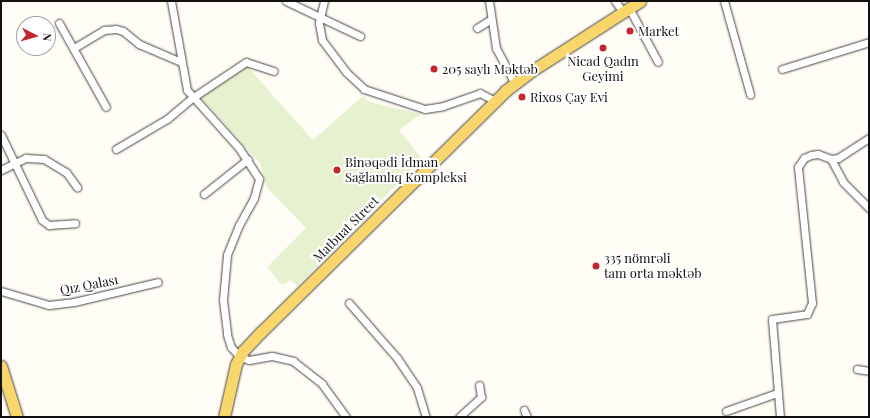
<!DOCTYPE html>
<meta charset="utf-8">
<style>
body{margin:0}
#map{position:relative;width:870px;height:418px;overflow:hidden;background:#fffdf5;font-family:"Playfair Display",serif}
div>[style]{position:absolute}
.pitch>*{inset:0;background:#e6f2cf}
.roads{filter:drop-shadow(0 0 1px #444) drop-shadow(0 0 1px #444)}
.street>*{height:7px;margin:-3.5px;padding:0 3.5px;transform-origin:3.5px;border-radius:3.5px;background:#fff}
.primary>*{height:11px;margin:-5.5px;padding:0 5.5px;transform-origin:5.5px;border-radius:5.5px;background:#f9d66b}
.dots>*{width:11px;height:11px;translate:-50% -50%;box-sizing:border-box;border:2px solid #fff;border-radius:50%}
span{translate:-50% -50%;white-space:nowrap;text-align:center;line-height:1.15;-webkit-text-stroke:4px #fff;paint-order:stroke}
.poi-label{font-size:13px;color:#111}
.left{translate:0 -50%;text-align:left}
.street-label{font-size:13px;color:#111}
.frame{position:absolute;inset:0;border:2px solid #111;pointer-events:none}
.north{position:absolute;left:16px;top:16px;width:40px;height:40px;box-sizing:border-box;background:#fff;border:1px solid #a0a0a0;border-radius:50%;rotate:96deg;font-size:11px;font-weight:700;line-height:16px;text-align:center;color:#111}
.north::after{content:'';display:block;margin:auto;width:14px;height:18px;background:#c4262e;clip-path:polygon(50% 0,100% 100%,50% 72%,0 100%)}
</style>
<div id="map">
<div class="pitch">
<i style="clip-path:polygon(246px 65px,313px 140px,363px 96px,369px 102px,421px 114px,399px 130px,422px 159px,297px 286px,291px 280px,282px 285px,267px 267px,306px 228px,267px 188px,260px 163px,200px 96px)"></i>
</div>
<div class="roads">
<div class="street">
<i style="left:171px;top:1px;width:90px;rotate:79.8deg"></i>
<i style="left:187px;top:90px;width:78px;rotate:48.1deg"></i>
<i style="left:239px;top:148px;width:37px;rotate:57deg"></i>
<i style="left:259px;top:179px;width:20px;rotate:105deg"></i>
<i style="left:254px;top:198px;width:31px;rotate:119deg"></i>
<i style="left:239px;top:225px;width:32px;rotate:112deg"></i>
<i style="left:227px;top:255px;width:45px;rotate:95.1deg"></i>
<i style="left:223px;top:300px;width:35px;rotate:83deg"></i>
<i style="left:227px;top:335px;width:13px;rotate:72deg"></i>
<i style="left:231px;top:347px;width:13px;rotate:48deg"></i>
<i style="left:240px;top:357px;width:9px;rotate:18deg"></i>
<i style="left:249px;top:360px;width:23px;rotate:-10deg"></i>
<i style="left:272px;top:356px;width:22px;rotate:13deg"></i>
<i style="left:293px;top:361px;width:37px;rotate:38deg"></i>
<i style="left:322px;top:384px;width:41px;rotate:54deg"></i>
<i style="left:286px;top:1px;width:82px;rotate:25.3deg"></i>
<i style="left:324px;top:1px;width:23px;rotate:103deg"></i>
<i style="left:319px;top:23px;width:17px;rotate:80deg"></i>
<i style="left:322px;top:40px;width:40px;rotate:53deg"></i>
<i style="left:346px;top:72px;width:25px;rotate:43deg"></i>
<i style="left:364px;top:89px;width:64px;rotate:18.2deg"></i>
<i style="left:425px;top:109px;width:18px;rotate:-9deg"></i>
<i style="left:443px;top:106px;width:39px;rotate:-19deg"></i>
<i style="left:480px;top:93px;width:17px;rotate:28deg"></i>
<i style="left:489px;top:1px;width:48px;rotate:81.5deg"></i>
<i style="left:496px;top:48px;width:40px;rotate:62deg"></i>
<i style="left:615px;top:1px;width:14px;rotate:54deg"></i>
<i style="left:724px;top:1px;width:97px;rotate:74.4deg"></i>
<i style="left:629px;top:8px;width:61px;rotate:61.8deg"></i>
<i style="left:59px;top:23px;width:96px;rotate:60.8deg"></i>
<i style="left:477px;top:28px;width:15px;rotate:-32deg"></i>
<i style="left:74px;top:48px;width:35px;rotate:-31deg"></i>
<i style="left:104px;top:30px;width:12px;rotate:-5deg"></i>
<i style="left:116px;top:29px;width:7px;rotate:16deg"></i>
<i style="left:123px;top:31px;width:21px;rotate:39deg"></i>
<i style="left:139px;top:44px;width:46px;rotate:23.2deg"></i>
<i style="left:782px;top:69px;width:91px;rotate:-17.2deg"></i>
<i style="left:1px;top:135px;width:94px;rotate:64.2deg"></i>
<i style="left:42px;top:220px;width:9px;rotate:36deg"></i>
<i style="left:49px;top:225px;width:26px;rotate:-4deg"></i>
<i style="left:116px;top:149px;width:59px;rotate:-30.5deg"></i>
<i style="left:167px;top:119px;width:33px;rotate:-40deg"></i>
<i style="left:192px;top:98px;width:65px;rotate:-33.7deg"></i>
<i style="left:246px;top:62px;width:29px;rotate:18deg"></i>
<i style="left:831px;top:159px;width:26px;rotate:62deg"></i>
<i style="left:843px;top:182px;width:37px;rotate:45deg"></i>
<i style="left:1px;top:170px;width:28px;rotate:-26deg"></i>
<i style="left:26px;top:158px;width:18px;rotate:3deg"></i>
<i style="left:44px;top:159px;width:26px;rotate:31deg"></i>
<i style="left:66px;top:172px;width:19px;rotate:54deg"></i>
<i style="left:204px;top:194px;width:56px;rotate:-38.5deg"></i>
<i style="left:1px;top:291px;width:50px;rotate:16.3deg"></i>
<i style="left:49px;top:305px;width:25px;rotate:-7deg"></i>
<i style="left:74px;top:302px;width:86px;rotate:-13.4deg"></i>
<i style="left:349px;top:303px;width:73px;rotate:48.9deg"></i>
<i style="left:397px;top:358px;width:36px;rotate:56deg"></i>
<i style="left:417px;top:388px;width:30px;rotate:73deg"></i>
<i style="left:857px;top:369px;width:12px;rotate:9deg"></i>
<i style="left:524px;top:410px;width:8px;rotate:67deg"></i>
<i style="left:726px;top:411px;width:54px;rotate:-19.4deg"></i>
<i style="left:459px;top:417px;width:30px;rotate:-42deg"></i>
<i style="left:481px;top:397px;width:12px;rotate:-99deg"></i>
<i style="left:780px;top:417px;width:98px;rotate:-94.7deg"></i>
<i style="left:772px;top:319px;width:35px;rotate:-8deg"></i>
<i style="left:807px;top:314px;width:12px;rotate:-66deg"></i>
<i style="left:812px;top:303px;width:137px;rotate:-95.9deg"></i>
<i style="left:798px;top:167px;width:11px;rotate:-56deg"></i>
<i style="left:804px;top:158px;width:8px;rotate:-23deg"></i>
<i style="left:811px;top:155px;width:7px;rotate:-8deg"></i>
<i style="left:818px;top:154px;width:14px;rotate:21deg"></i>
<i style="left:831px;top:159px;width:7px;rotate:-8deg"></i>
<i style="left:838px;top:158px;width:37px;rotate:-33deg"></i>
</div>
<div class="primary">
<i style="left:1px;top:366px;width:53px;rotate:72.6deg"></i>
<i style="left:224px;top:417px;width:54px;rotate:-77.2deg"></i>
<i style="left:236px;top:364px;width:15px;rotate:-62deg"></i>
<i style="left:243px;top:351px;width:26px;rotate:-47deg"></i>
<i style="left:261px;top:332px;width:343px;rotate:-44.6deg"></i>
<i style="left:505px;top:91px;width:31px;rotate:-37deg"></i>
<i style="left:530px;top:72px;width:131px;rotate:-32.8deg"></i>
</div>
</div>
<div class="dots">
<i style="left:630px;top:31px;background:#c4262e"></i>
<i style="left:603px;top:48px;background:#c4262e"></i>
<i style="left:434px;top:69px;background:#c4262e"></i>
<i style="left:522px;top:97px;background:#c4262e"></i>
<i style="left:337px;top:170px;background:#c4262e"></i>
<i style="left:596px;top:266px;background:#c4262e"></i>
</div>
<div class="poi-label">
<span class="left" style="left:638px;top:31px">Market</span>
<span style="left:603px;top:69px">Nicad Qadın<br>Geyimi</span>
<span class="left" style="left:442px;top:69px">205 saylı Məktəb</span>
<span class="left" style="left:530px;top:97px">Rixos Çay Evi</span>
<span class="left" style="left:345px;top:170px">Binəqədi İdman<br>Sağlamlıq Kompleksi</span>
<span class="left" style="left:604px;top:266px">335 nömrəli<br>tam orta məktəb</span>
</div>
<div class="street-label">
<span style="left:346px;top:229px;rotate:-45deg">Matbuat Street</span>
<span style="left:89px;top:285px;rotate:-11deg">Qız Qalası</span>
</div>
<div class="frame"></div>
<div class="north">N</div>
</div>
